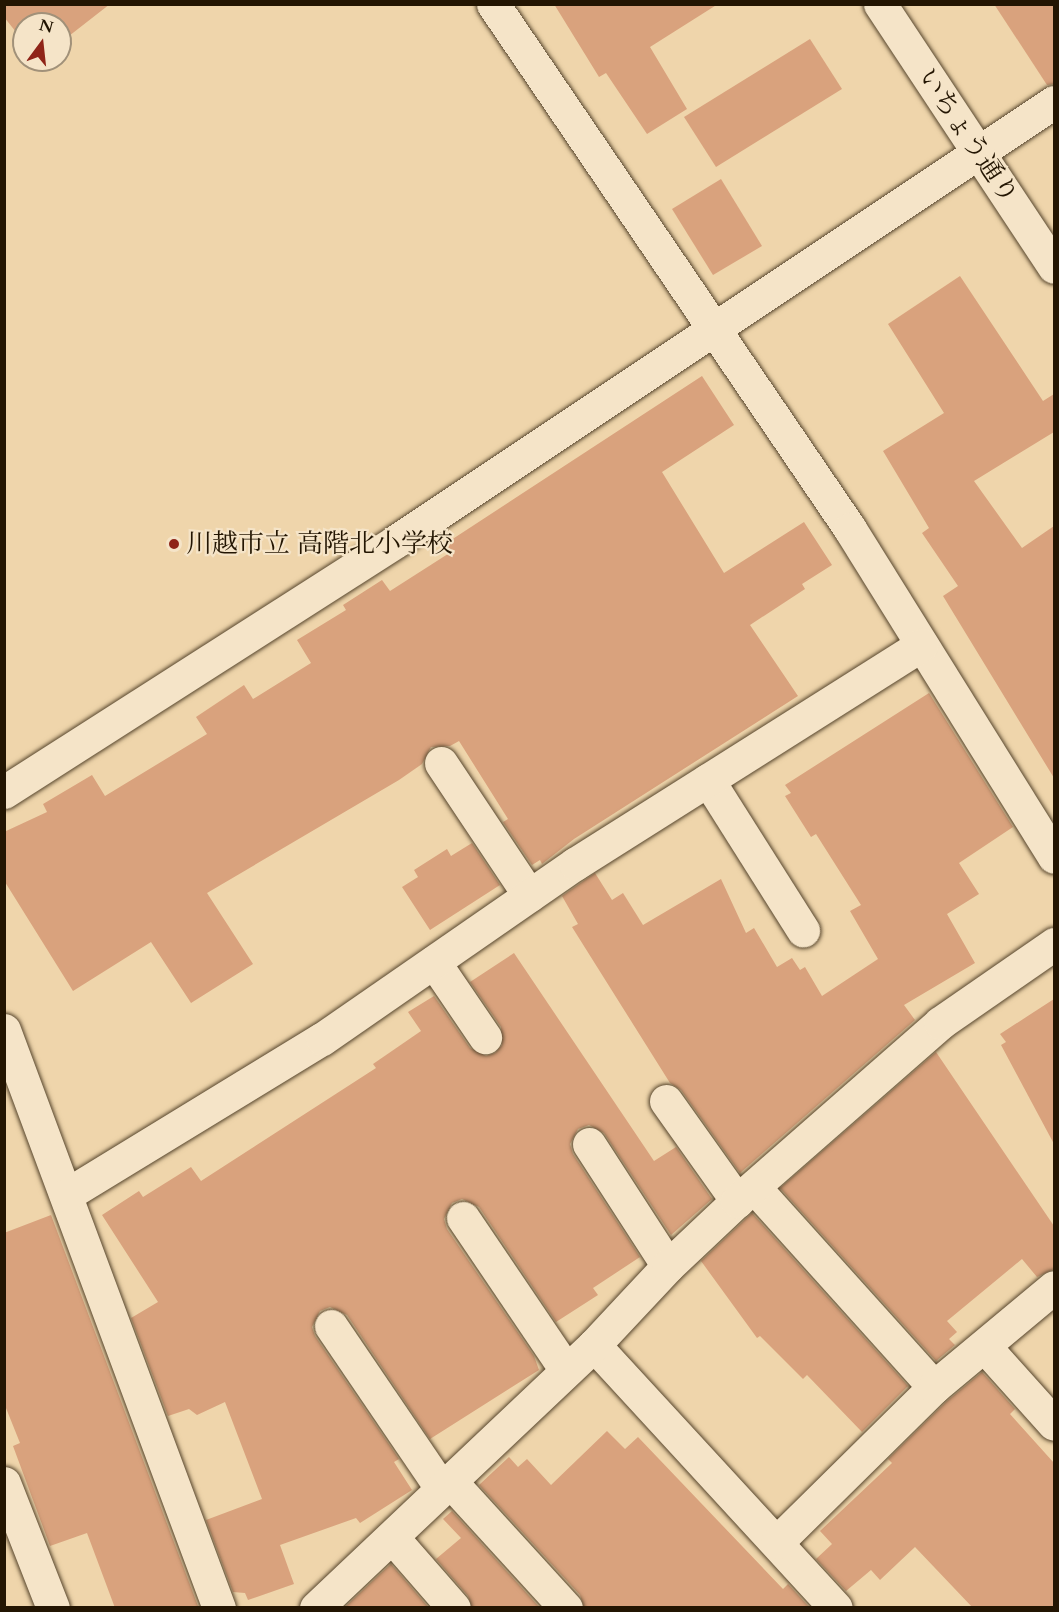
<!DOCTYPE html>
<meta charset="utf-8">
<style>
body{margin:0}
#map{position:relative;width:1059px;height:1612px;overflow:hidden;background:#efd5ab;font-family:Cardo,"Noto Serif JP",serif}
div>[style]{position:absolute}
.building>*{inset:0;background:#d9a27d}
.roads{filter:drop-shadow(0 0 2px #56452c) drop-shadow(0 0 2px #56452c)}
.minor>*{height:33px;margin:-16.5px;padding:0 16.5px;transform-origin:16.5px;border-radius:16.5px;background:#f5e4c8}
.dots>*{width:16px;height:16px;translate:-50% -50%;box-sizing:border-box;border:3px solid #f5e4c8;border-radius:50%}
span{translate:-50% -50%;white-space:nowrap;text-align:center;line-height:1.15;-webkit-text-stroke:4.5px #f5e4c8;paint-order:stroke}
.street-label{font-size:26px;color:#231502}
.poi-label{font-size:26px;color:#231502}
.left{translate:0 -50%;text-align:left}
.frame{position:absolute;inset:0;border:6px solid #231502;pointer-events:none}
.north{position:absolute;left:12px;top:12px;width:60px;height:60px;box-sizing:border-box;background:#f5e4c8;border:2px solid #a19179;border-radius:50%;rotate:15deg;font-size:16px;font-weight:700;line-height:24px;text-align:center;color:#231502}
.north::after{content:'';display:block;margin:auto;width:21px;height:27px;background:#8f2418;clip-path:polygon(50% 0,100% 100%,50% 72%,0 100%)}
</style>
<div id="map">
<div class="building">
<i style="clip-path:polygon(4px 4px,110px 4px,60px 43px,60px 24px,24px 24px,24px 42px,4px 17px)"></i>
<i style="clip-path:polygon(554px 4px,718px 4px,650px 47px,687px 109px,647px 134px,606px 73px,599px 77px)"></i>
<i style="clip-path:polygon(994px 4px,1054px 4px,1054px 84px,1047px 85px)"></i>
<i style="clip-path:polygon(810px 39px,842px 89px,716px 167px,684px 117px)"></i>
<i style="clip-path:polygon(721px 179px,762px 246px,713px 275px,672px 209px)"></i>
<i style="clip-path:polygon(960px 276px,1043px 401px,1054px 394px,1054px 432px,974px 481px,1022px 548px,1054px 526px,1054px 778px,943px 596px,958px 586px,922px 533px,929px 528px,883px 451px,944px 413px,888px 324px)"></i>
<i style="clip-path:polygon(702px 376px,734px 425px,662px 472px,724px 573px,804px 522px,832px 565px,802px 584px,805px 589px,750px 625px,798px 696px,574px 839px,542px 864px,540px 860px,532px 865px,503px 822px,508px 819px,459px 741px,450px 746px,431px 747px,422px 764px,399px 780px,207px 893px,253px 964px,191px 1003px,151px 942px,73px 991px,5px 882px,4px 832px,47px 812px,43px 804px,92px 775px,105px 796px,207px 734px,196px 717px,244px 685px,253px 699px,311px 663px,297px 640px,346px 610px,343px 605px,382px 580px,390px 591px,451px 552px,445px 544px)"></i>
<i style="clip-path:polygon(929px 693px,1013px 827px,959px 863px,979px 894px,947px 914px,975px 963px,904px 1005px,915px 1020px,740px 1173px,681px 1090px,670px 1083px,572px 927px,578px 924px,562px 896px,595px 873px,612px 900px,623px 893px,643px 925px,721px 879px,746px 933px,754px 928px,777px 967px,792px 958px,800px 970px,805px 967px,822px 996px,878px 959px,850px 911px,861px 905px,816px 834px,811px 837px,785px 796px,791px 793px,785px 785px)"></i>
<i style="clip-path:polygon(472px 843px,500px 885px,430px 930px,402px 887px,418px 877px,414px 870px,447px 849px,451px 856px)"></i>
<i style="clip-path:polygon(514px 953px,654px 1161px,676px 1147px,712px 1199px,671px 1235px,604px 1133px,589px 1125px,578px 1129px,570px 1144px,573px 1154px,640px 1257px,593px 1288px,598px 1295px,556px 1322px,479px 1207px,462px 1199px,452px 1203px,444px 1219px,447px 1229px,534px 1356px,539px 1370px,430px 1439px,347px 1315px,330px 1307px,320px 1311px,312px 1327px,315px 1336px,399px 1459px,394px 1462px,412px 1490px,360px 1523px,356px 1518px,280px 1545px,294px 1584px,248px 1600px,245px 1593px,233px 1592px,206px 1520px,262px 1499px,225px 1402px,197px 1415px,189px 1409px,168px 1416px,131px 1318px,158px 1302px,102px 1215px,139px 1191px,143px 1197px,191px 1167px,201px 1181px,376px 1068px,373px 1064px,421px 1031px,408px 1012px,434px 996px,470px 1048px,486px 1056px,495px 1053px,502px 1045px,501px 1027px,470px 982px)"></i>
<i style="clip-path:polygon(1054px 999px,1054px 1144px,1001px 1045px,1006px 1042px,1000px 1034px)"></i>
<i style="clip-path:polygon(936px 1052px,1054px 1226px,1054px 1269px,1037px 1277px,1022px 1259px,947px 1321px,957px 1332px,949px 1339px,955px 1345px,936px 1361px,780px 1188px)"></i>
<i style="clip-path:polygon(752px 1213px,908px 1386px,862px 1432px,807px 1375px,803px 1379px,760px 1336px,757px 1338px,701px 1261px)"></i>
<i style="clip-path:polygon(51px 1215px,198px 1606px,194px 1608px,115px 1608px,87px 1533px,50px 1546px,13px 1446px,20px 1443px,4px 1403px,4px 1233px)"></i>
<i style="clip-path:polygon(982px 1372px,1015px 1409px,1010px 1414px,1054px 1463px,1054px 1608px,973px 1608px,915px 1547px,880px 1580px,871px 1570px,846px 1591px,816px 1559px,832px 1544px,820px 1531px,892px 1463px,888px 1459px,947px 1401px)"></i>
<i style="clip-path:polygon(607px 1431px,625px 1449px,638px 1437px,783px 1589px,788px 1584px,810px 1608px,584px 1608px,580px 1595px,479px 1485px,509px 1457px,518px 1467px,527px 1459px,551px 1485px)"></i>
<i style="clip-path:polygon(452px 1511px,540px 1608px,472px 1608px,468px 1596px,436px 1559px,461px 1538px,443px 1519px)"></i>
<i style="clip-path:polygon(391px 1564px,429px 1608px,344px 1608px,381px 1573px)"></i>
</div>
<div class="roads">
<div class="minor">
<i style="left:493px;top:4px;width:635px;rotate:55.78deg"></i>
<i style="left:850px;top:529px;width:386px;rotate:58.1deg"></i>
<i style="left:880px;top:4px;width:315px;rotate:56.5deg"></i>
<i style="left:441px;top:763px;width:159px;rotate:56.3deg"></i>
<i style="left:708px;top:780px;width:178px;rotate:57.7deg"></i>
<i style="left:4px;top:792px;width:465px;rotate:-32.6deg"></i>
<i style="left:396px;top:541px;width:791px;rotate:-33.71deg"></i>
<i style="left:434px;top:962px;width:91px;rotate:55.8deg"></i>
<i style="left:4px;top:1030px;width:617px;rotate:69.6deg"></i>
<i style="left:666px;top:1101px;width:123px;rotate:54.6deg"></i>
<i style="left:589px;top:1144px;width:145px;rotate:57.1deg"></i>
<i style="left:754px;top:1187px;width:269px;rotate:48deg"></i>
<i style="left:66px;top:1195px;width:300px;rotate:-31.4deg"></i>
<i style="left:322px;top:1039px;width:308px;rotate:-34.7deg"></i>
<i style="left:575px;top:864px;width:410px;rotate:-32.3deg"></i>
<i style="left:463px;top:1218px;width:184px;rotate:55.9deg"></i>
<i style="left:331px;top:1326px;width:196px;rotate:55.8deg"></i>
<i style="left:594px;top:1345px;width:357px;rotate:47.4deg"></i>
<i style="left:985px;top:1347px;width:103px;rotate:48.1deg"></i>
<i style="left:450px;top:1481px;width:172px;rotate:47.6deg"></i>
<i style="left:4px;top:1483px;width:134px;rotate:68.6deg"></i>
<i style="left:392px;top:1537px;width:94px;rotate:48.9deg"></i>
<i style="left:777px;top:1542px;width:221px;rotate:-44.6deg"></i>
<i style="left:934px;top:1387px;width:156px;rotate:-39.8deg"></i>
<i style="left:316px;top:1608px;width:383px;rotate:-43.4deg"></i>
<i style="left:594px;top:1345px;width:108px;rotate:-46.9deg"></i>
<i style="left:668px;top:1266px;width:95px;rotate:-43.3deg"></i>
<i style="left:737px;top:1201px;width:270px;rotate:-41.2deg"></i>
<i style="left:940px;top:1023px;width:139px;rotate:-34.7deg"></i>
</div>
</div>
<div class="dots">
<i style="left:174px;top:544px;background:#8f2418"></i>
</div>
<div class="street-label">
<span style="left:968px;top:136px;rotate:56deg">いちょう通り</span>
</div>
<div class="poi-label">
<span class="left" style="left:186px;top:544px">川越市立 高階北小学校</span>
</div>
<div class="frame"></div>
<div class="north">N</div>
</div>
